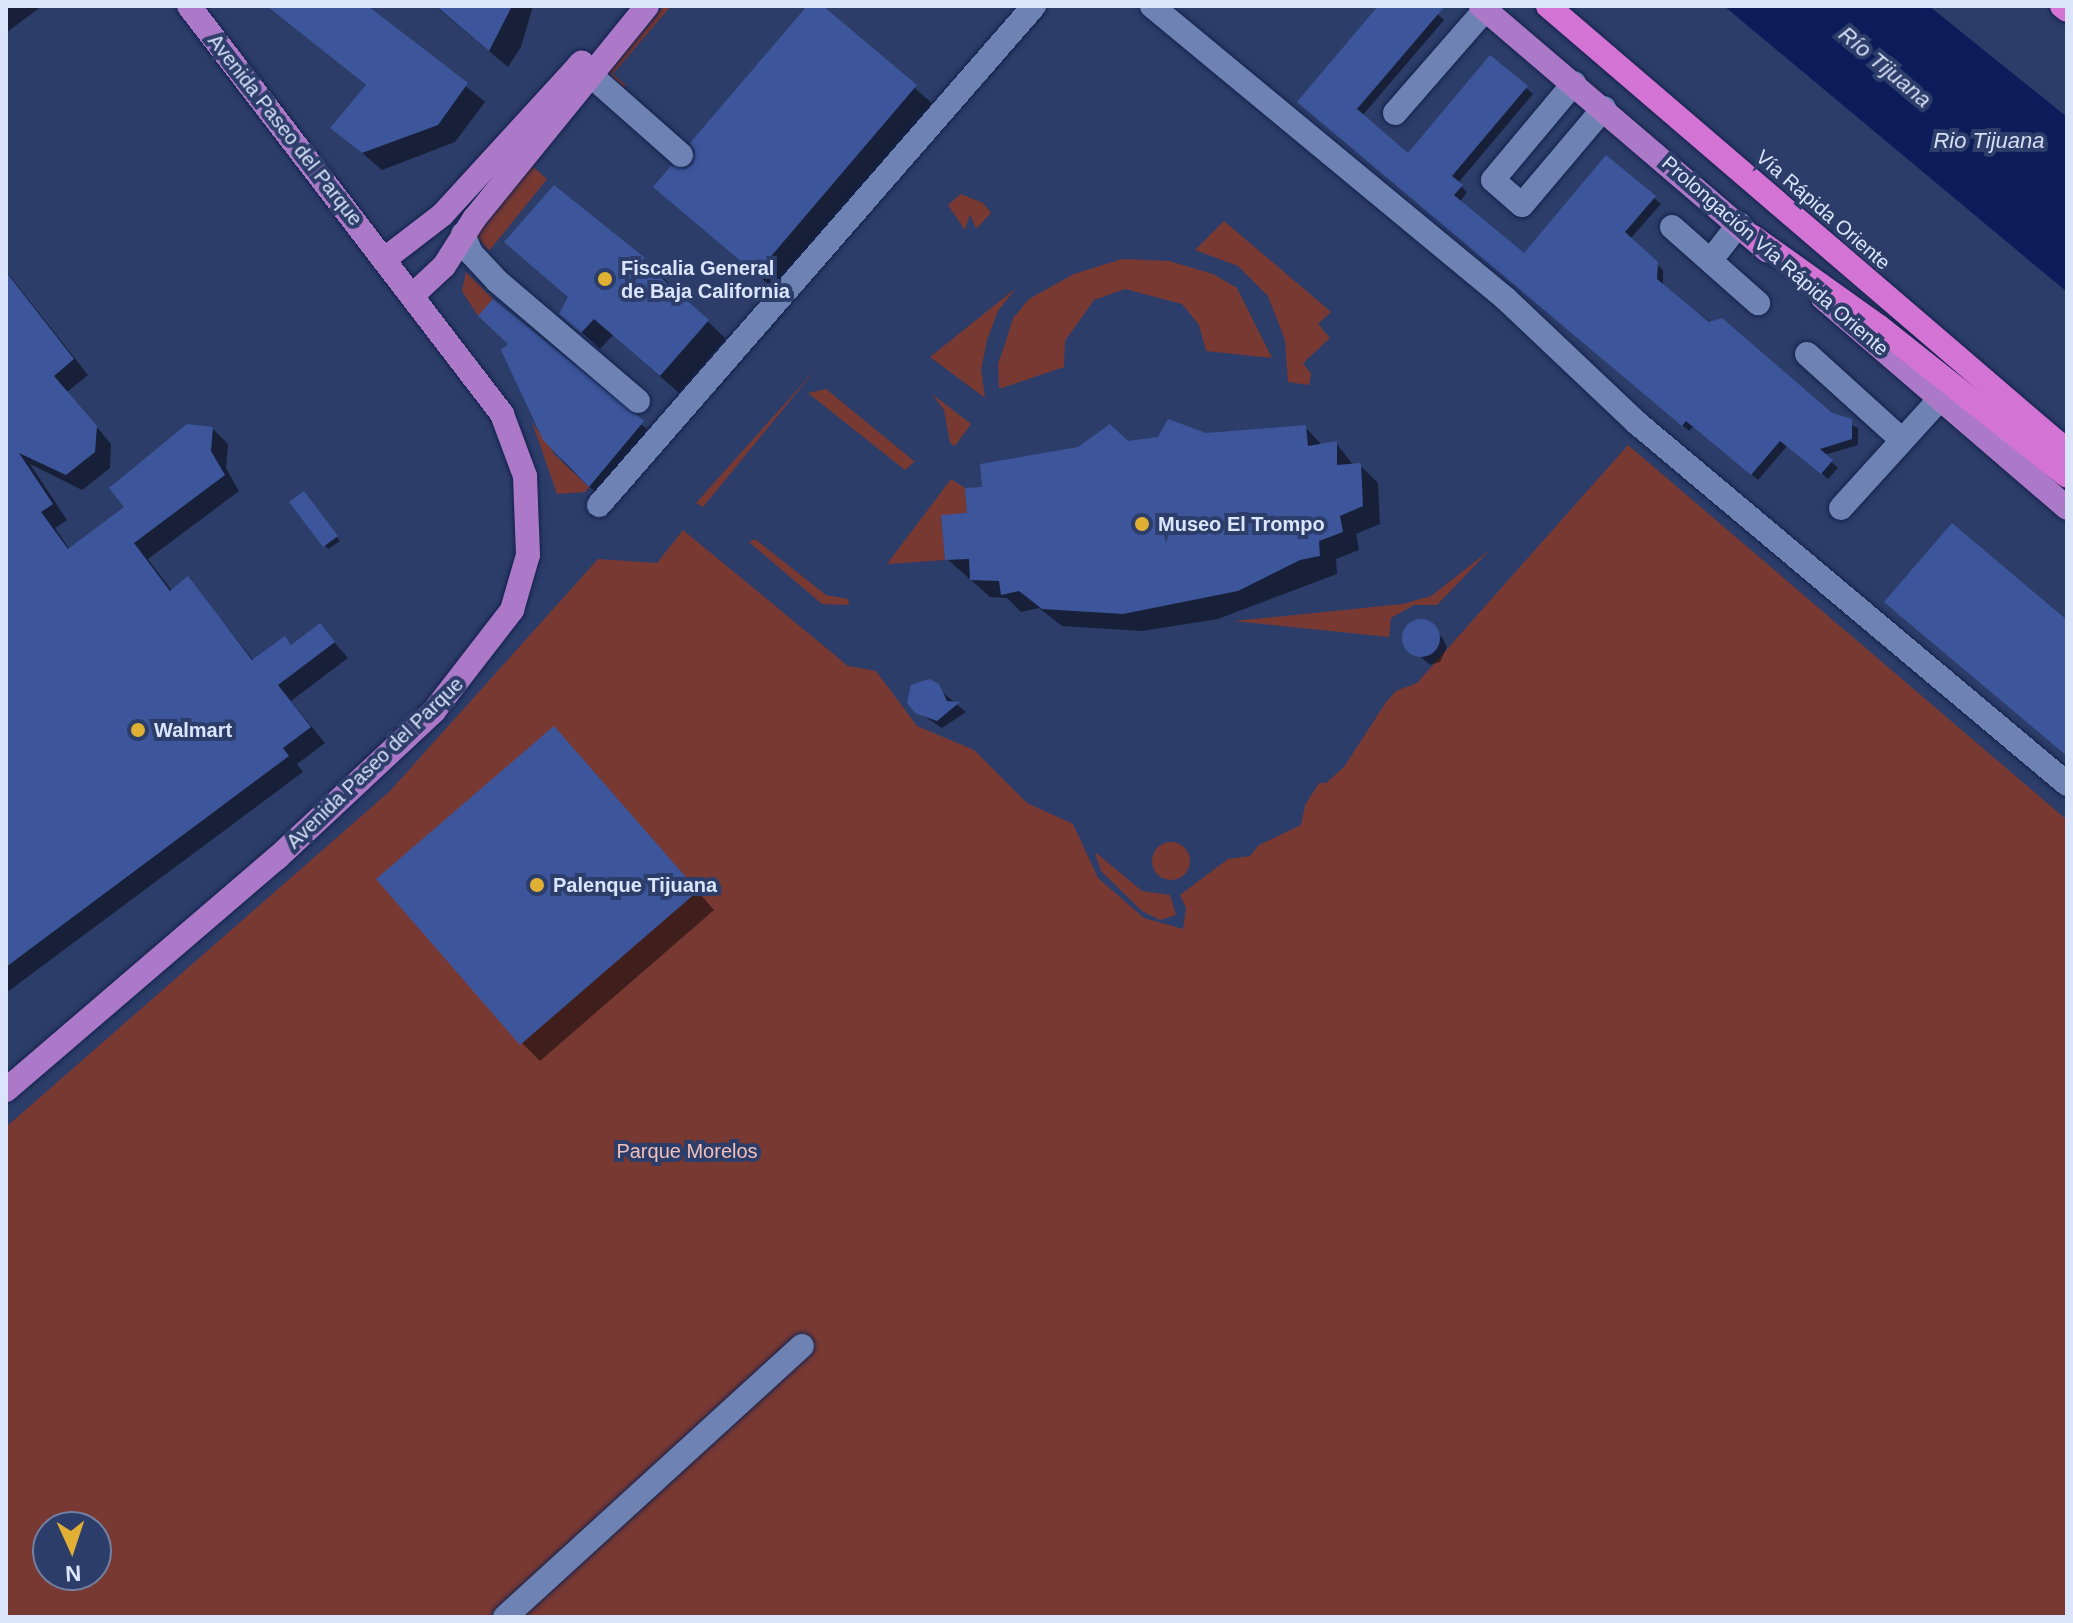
<!DOCTYPE html>
<meta charset="utf-8">
<style>
body{margin:0}
#map{position:relative;width:2073px;height:1623px;overflow:hidden;background:#2c3d69;font-family:Arial,sans-serif}
div>[style]{position:absolute}
.green>*{inset:0;background:#793933}
.round{border-radius:50%}
.water>*{inset:0;background:#0c1c5b}
.shadow>*{inset:0;background:#0007}
.building>*{inset:0;background:#3d569b}
.roads{filter:drop-shadow(0 0 2px #14224c) drop-shadow(0 0 2px #14224c)}
.minor>*{height:24px;margin:-12px;padding:0 12px;transform-origin:12px;border-radius:12px;background:#6e83b4}
.major>*{height:24px;margin:-12px;padding:0 12px;transform-origin:12px;border-radius:12px;background:#ab79c7}
.highway>*{height:24px;margin:-12px;padding:0 12px;transform-origin:12px;border-radius:12px;background:#d373d3}
.dots>*{width:22px;height:22px;translate:-50% -50%;box-sizing:border-box;border:4px solid #2c3d69;border-radius:50%}
span{translate:-50% -50%;white-space:nowrap;text-align:center;line-height:1.15;-webkit-text-stroke:8px #2c3d69;paint-order:stroke}
.street-label{font-size:20px;color:#dae4fa}
.poi-label{font-size:20px;color:#dae4fa;font-weight:700}
.left{translate:0 -50%;text-align:left}
.park-label{font-size:20px;color:#f2c0ba}
.water-label{font-size:22px;color:#d6def3;font-style:italic}
.frame{position:absolute;inset:0;border:8px solid #dae4fa;pointer-events:none}
.north{position:absolute;left:32px;top:1511px;width:80px;height:80px;box-sizing:border-box;background:#2c3d69;border:2px solid #7280a3;border-radius:50%;rotate:177deg;font-size:22px;font-weight:700;line-height:32px;text-align:center;color:#dae4fa}
.north::after{content:'';display:block;margin:auto;width:28px;height:36px;background:#dfb034;clip-path:polygon(50% 0,100% 100%,50% 72%,0 100%)}
</style>
<div id="map">
<div class="green">
<i style="clip-path:polygon(664px 6px,671px 6px,613px 74px,626px 85px,622px 88px,609px 72px)"></i>
<i style="clip-path:polygon(531px 165px,547px 179px,489px 251px,476px 236px)"></i>
<i style="clip-path:polygon(961px 194px,983px 203px,991px 213px,976px 229px,970px 214px,965px 230px,948px 205px)"></i>
<i style="clip-path:polygon(1224px 221px,1331px 312px,1318px 324px,1330px 338px,1303px 363px,1311px 374px,1309px 385px,1288px 382px,1285px 340px,1268px 296px,1238px 266px,1195px 250px)"></i>
<i style="clip-path:polygon(1122px 259px,1169px 261px,1213px 274px,1237px 288px,1272px 358px,1206px 351px,1199px 325px,1182px 304px,1125px 289px,1094px 300px,1065px 341px,1064px 367px,999px 389px,998px 364px,1006px 341px,1013px 318px,1029px 299px,1074px 274px)"></i>
<i style="clip-path:polygon(466px 272px,493px 299px,478px 316px,462px 291px)"></i>
<i style="clip-path:polygon(1016px 288px,998px 311px,987px 340px,981px 370px,985px 398px,930px 357px)"></i>
<i style="clip-path:polygon(816px 369px,703px 507px,696px 503px)"></i>
<i style="clip-path:polygon(826px 389px,914px 461px,914px 462px,905px 470px,808px 393px)"></i>
<i style="clip-path:polygon(932px 394px,971px 424px,955px 446px,950px 443px,944px 410px)"></i>
<i style="clip-path:polygon(532px 422px,555px 455px,589px 487px,585px 492px,557px 494px)"></i>
<i style="clip-path:polygon(evenodd,1628px 445px,2067px 820px,2067px 1617px,6px 1617px,6px 1127px,390px 791px,598px 559px,657px 563px,683px 530px,848px 666px,876px 671px,917px 726px,974px 750px,1027px 803px,1073px 824px,1098px 878px,1144px 918px,1183px 929px,1186px 908px,1180px 895px,1228px 859px,1250px 856px,1259px 845px,1301px 825px,1305px 805px,1319px 783px,1326px 783px,1344px 767px,1386px 702px,1396px 691px,1417px 683px,1628px 445px,48px 1527px,96px 1527px,96px 1575px,48px 1575px,48px 1527px)"></i>
<i style="clip-path:polygon(951px 479px,965px 488px,967px 513px,941px 516px,945px 560px,887px 564px)"></i>
<i style="clip-path:polygon(755px 539px,826px 595px,848px 599px,849px 605px,822px 604px,749px 542px)"></i>
<i style="clip-path:polygon(1490px 550px,1437px 605px,1414px 605px,1391px 618px,1389px 637px,1234px 621px,1403px 604px,1431px 596px)"></i>
<i class="round" style="left:1152px;top:842px;width:38px;height:38px"></i>
<i style="clip-path:polygon(1095px 852px,1142px 891px,1170px 895px,1176px 915px,1160px 920px,1142px 911px,1101px 871px)"></i>
</div>
<div class="water">
<i style="clip-path:polygon(1724px 6px,1929px 6px,2067px 117px,2067px 292px)"></i>
</div>
<div class="shadow">
<i style="clip-path:polygon(6px 6px,42px 6px,6px 33px)"></i>
<i style="clip-path:polygon(268px 6px,368px 6px,485px 102px,455px 142px,382px 170px,333px 128px,367px 86px)"></i>
<i style="clip-path:polygon(435px 6px,533px 6px,521px 47px,508px 67px)"></i>
<i style="clip-path:polygon(810px 6px,820px 6px,933px 104px,775px 290px,656px 187px,694px 165px)"></i>
<i style="clip-path:polygon(1380px 6px,1429px 6px,1444px 20px,1362px 116px,1408px 155px,1491px 57px,1533px 94px,1458px 183px,1467px 192px,1460px 202px,1525px 256px,1606px 158px,1661px 204px,1630px 239px,1663px 270px,1663px 286px,1831px 415px,1858px 428px,1858px 445px,1824px 455px,1838px 468px,1828px 479px,1788px 445px,1758px 480px,1694px 426px,1689px 431px,1306px 108px)"></i>
<i style="clip-path:polygon(644px 259px,726px 339px,679px 393px,613px 335px,600px 349px,561px 313px,570px 298px)"></i>
<i style="clip-path:polygon(6px 271px,88px 375px,67px 392px,111px 444px,110px 468px,82px 490px,30px 464px,67px 520px,55px 528px,70px 550px,126px 508px,213px 429px,228px 444px,226px 468px,239px 491px,148px 559px,172px 591px,188px 578px,254px 661px,284px 638px,292px 646px,320px 626px,348px 658px,291px 701px,325px 743px,297px 764px,303px 772px,6px 993px)"></i>
<i style="clip-path:polygon(493px 301px,661px 441px,608px 504px,566px 465px,534px 421px,503px 351px,510px 344px)"></i>
<i style="clip-path:polygon(1305px 427px,1323px 446px,1336px 443px,1354px 466px,1360px 465px,1378px 483px,1380px 524px,1356px 534px,1359px 550px,1336px 559px,1337px 574px,1218px 619px,1142px 631px,1062px 626px,1039px 608px,1021px 612px,1007px 598px,990px 597px,947px 559px,984px 488px,1127px 443px)"></i>
<i style="clip-path:polygon(307px 497px,340px 541px,328px 549px,292px 502px)"></i>
<i style="clip-path:polygon(1418px 622px,1442px 637px,1447px 647px,1440px 662px,1430px 665px,1404px 642px,1408px 627px)"></i>
<i style="clip-path:polygon(929px 681px,966px 712px,942px 728px,912px 708px,910px 691px)"></i>
<i style="clip-path:polygon(571px 746px,714px 910px,540px 1061px,522px 1043px)"></i>
</div>
<div class="building">
<i style="clip-path:polygon(267px 6px,368px 6px,468px 83px,438px 125px,362px 153px,330px 128px,366px 85px)"></i>
<i style="clip-path:polygon(436px 6px,512px 6px,489px 51px)"></i>
<i style="clip-path:polygon(807px 6px,823px 6px,917px 85px,756px 274px,653px 187px,671px 166px,685px 169px,693px 164px,695px 151px,690px 143px)"></i>
<i style="clip-path:polygon(1378px 6px,1445px 6px,1357px 109px,1408px 153px,1490px 55px,1528px 86px,1452px 176px,1463px 185px,1454px 195px,1524px 253px,1606px 155px,1656px 196px,1625px 232px,1658px 262px,1657px 279px,1709px 322px,1722px 318px,1832px 413px,1852px 419px,1852px 439px,1820px 449px,1833px 460px,1821px 474px,1780px 441px,1751px 475px,1686px 421px,1682px 426px,1297px 102px)"></i>
<i style="clip-path:polygon(554px 185px,645px 258px,642px 261px,709px 320px,660px 376px,594px 319px,581px 333px,559px 314px,568px 297px,504px 242px)"></i>
<i style="clip-path:polygon(6px 272px,74px 359px,54px 376px,97px 426px,95px 452px,66px 475px,19px 453px,53px 504px,41px 512px,68px 549px,124px 507px,109px 488px,187px 424px,213px 427px,211px 451px,225px 475px,134px 543px,170px 591px,188px 576px,252px 660px,285px 636px,291px 645px,320px 623px,335px 642px,278px 685px,311px 727px,283px 748px,289px 756px,6px 967px)"></i>
<i style="clip-path:polygon(493px 299px,644px 421px,589px 487px,543px 440px,501px 350px,508px 344px,478px 316px)"></i>
<i style="clip-path:polygon(1168px 419px,1206px 433px,1306px 425px,1308px 446px,1337px 441px,1337px 465px,1361px 463px,1363px 506px,1340px 516px,1343px 532px,1319px 541px,1320px 556px,1300px 560px,1238px 591px,1123px 614px,1042px 609px,1019px 591px,1001px 595px,999px 581px,970px 580px,969px 559px,945px 560px,941px 515px,967px 513px,965px 488px,982px 487px,980px 464px,1078px 447px,1110px 424px,1128px 441px,1158px 437px)"></i>
<i style="clip-path:polygon(304px 491px,338px 536px,323px 547px,289px 502px)"></i>
<i style="clip-path:polygon(1952px 523px,2067px 620px,2067px 756px,1884px 602px)"></i>
<i class="round" style="left:1402px;top:619px;width:38px;height:38px"></i>
<i style="clip-path:polygon(929px 679px,939px 684px,947px 701px,960px 702px,937px 721px,915px 713px,907px 703px,911px 685px)"></i>
<i style="clip-path:polygon(554px 726px,698px 891px,520px 1045px,376px 879px)"></i>
</div>
<div class="roads">
<div class="minor">
<i style="left:1152px;top:6px;width:460px;rotate:39.6deg"></i>
<i style="left:1506px;top:299px;width:180px;rotate:43.4deg"></i>
<i style="left:1637px;top:423px;width:561px;rotate:40.01deg"></i>
<i style="left:579px;top:65px;width:136px;rotate:41.4deg"></i>
<i style="left:1574px;top:83px;width:126px;rotate:129.9deg"></i>
<i style="left:1493px;top:180px;width:38px;rotate:41deg"></i>
<i style="left:1522px;top:205px;width:127px;rotate:-49.8deg"></i>
<i style="left:1395px;top:113px;width:137px;rotate:-48.9deg"></i>
<i style="left:1672px;top:227px;width:115px;rotate:41.5deg"></i>
<i style="left:463px;top:234px;width:21px;rotate:67deg"></i>
<i style="left:471px;top:253px;width:38px;rotate:47deg"></i>
<i style="left:497px;top:281px;width:185px;rotate:40.4deg"></i>
<i style="left:1711px;top:260px;width:46px;rotate:-52.1deg"></i>
<i style="left:1807px;top:354px;width:128px;rotate:42.2deg"></i>
<i style="left:599px;top:505px;width:662px;rotate:-48.92deg"></i>
<i style="left:1841px;top:508px;width:147px;rotate:-47.8deg"></i>
<i style="left:505px;top:1617px;width:402px;rotate:-42.4deg"></i>
</div>
<div class="major">
<i style="left:1481px;top:6px;width:377px;rotate:40.5deg"></i>
<i style="left:386px;top:258px;width:71px;rotate:-37.5deg"></i>
<i style="left:442px;top:215px;width:207px;rotate:-47.5deg"></i>
<i style="left:413px;top:295px;width:42px;rotate:-43.1deg"></i>
<i style="left:444px;top:266px;width:56px;rotate:-57.4deg"></i>
<i style="left:474px;top:219px;width:274px;rotate:-50.9deg"></i>
<i style="left:1823px;top:298px;width:322px;rotate:40.7deg"></i>
<i style="left:6px;top:1090px;width:357px;rotate:-40.6deg"></i>
<i style="left:277px;top:858px;width:215px;rotate:-43.1deg"></i>
<i style="left:434px;top:711px;width:128px;rotate:-52.3deg"></i>
<i style="left:512px;top:610px;width:57px;rotate:-73.8deg"></i>
<i style="left:528px;top:555px;width:79px;rotate:-92.2deg"></i>
<i style="left:525px;top:476px;width:66px;rotate:-110.4deg"></i>
<i style="left:502px;top:414px;width:514px;rotate:-127.49deg"></i>
</div>
<div class="highway">
<i style="left:1548px;top:6px;width:684px;rotate:40.61deg"></i>
<i style="left:2062px;top:6px;width:6px;rotate:39deg"></i>
<i style="left:1753px;top:237px;width:153px;rotate:35.5deg"></i>
<i style="left:1878px;top:326px;width:241px;rotate:38.4deg"></i>
</div>
</div>
<div class="dots">
<i style="left:605px;top:279px;background:#dfb034"></i>
<i style="left:1142px;top:524px;background:#dfb034"></i>
<i style="left:138px;top:730px;background:#dfb034"></i>
<i style="left:537px;top:885px;background:#dfb034"></i>
</div>
<div class="street-label">
<span style="left:285px;top:130px;rotate:52deg">Avenida Paseo del Parque</span>
<span style="left:1823px;top:210px;rotate:41deg">Vía Rápida Oriente</span>
<span style="left:1775px;top:256px;rotate:41deg">Prolongación Vía Rápida Oriente</span>
<span style="left:375px;top:763px;rotate:-44deg">Avenida Paseo del Parque</span>
</div>
<div class="poi-label">
<span class="left" style="left:621px;top:280px">Fiscalia General<br>de Baja California</span>
<span class="left" style="left:1158px;top:524px">Museo El Trompo</span>
<span class="left" style="left:154px;top:730px">Walmart</span>
<span class="left" style="left:553px;top:885px">Palenque Tijuana</span>
</div>
<div class="park-label">
<span style="left:687px;top:1151px">Parque Morelos</span>
</div>
<div class="water-label">
<span style="left:1885px;top:67px;rotate:40deg">Río Tijuana</span>
<span style="left:1989px;top:141px">Rio Tijuana</span>
</div>
<div class="frame"></div>
<div class="north">N</div>
</div>
